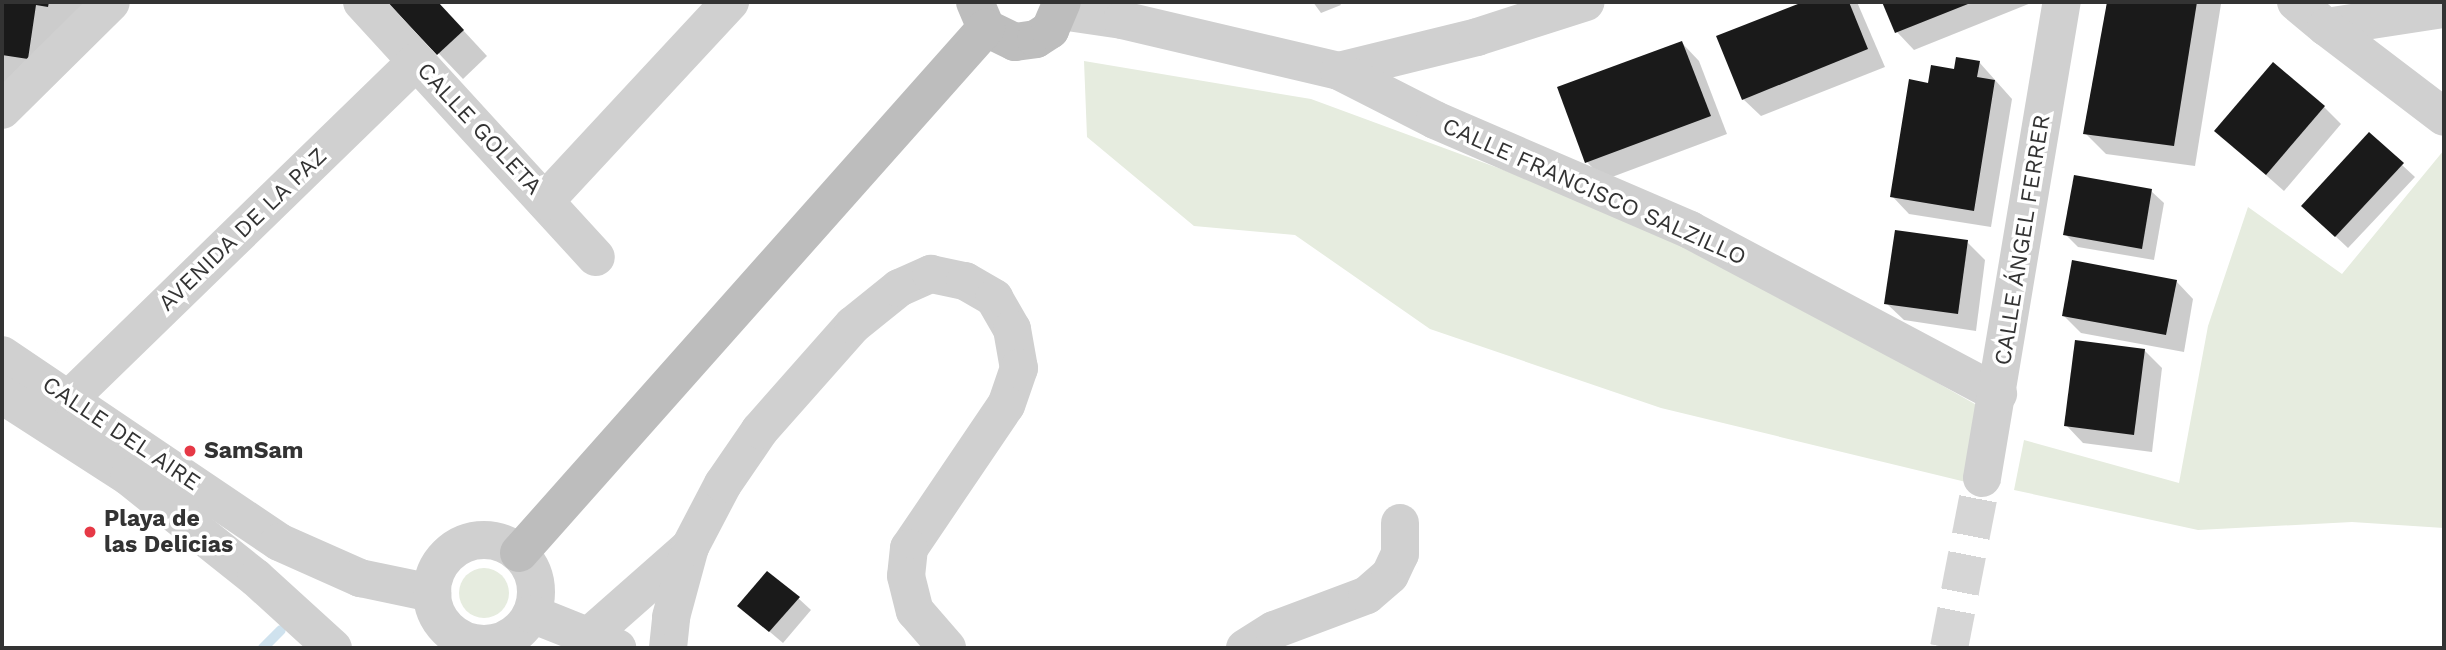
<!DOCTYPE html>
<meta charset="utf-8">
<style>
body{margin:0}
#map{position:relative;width:2446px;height:650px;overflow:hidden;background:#fff;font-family:"Work Sans",sans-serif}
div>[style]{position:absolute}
.green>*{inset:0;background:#e6ecdf}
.round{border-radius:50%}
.shadow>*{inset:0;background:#0003}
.stream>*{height:10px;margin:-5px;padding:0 5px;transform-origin:5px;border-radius:5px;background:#cfe2ee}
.building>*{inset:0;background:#1a1a1a}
.street-tunnel>*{height:38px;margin-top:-19px;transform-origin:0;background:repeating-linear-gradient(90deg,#d6d6d6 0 38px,transparent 0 57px)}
.lane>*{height:19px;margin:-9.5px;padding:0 9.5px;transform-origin:9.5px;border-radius:9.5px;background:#d0d0d0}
.street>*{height:38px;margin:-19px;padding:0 19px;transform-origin:19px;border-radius:19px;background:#d0d0d0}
.street>.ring{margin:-19px;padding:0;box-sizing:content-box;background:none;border:38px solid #d0d0d0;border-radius:50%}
.secondary>*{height:38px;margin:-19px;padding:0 19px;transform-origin:19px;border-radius:19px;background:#bdbdbd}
.dots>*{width:19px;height:19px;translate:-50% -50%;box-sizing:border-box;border:4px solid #fff;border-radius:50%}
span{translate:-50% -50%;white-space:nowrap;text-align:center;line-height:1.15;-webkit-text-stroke:7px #fff;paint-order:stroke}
.street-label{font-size:23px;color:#333}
.poi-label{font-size:23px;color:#333;font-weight:700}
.left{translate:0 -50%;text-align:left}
.frame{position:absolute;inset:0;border:4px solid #333;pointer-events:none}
</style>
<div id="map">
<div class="green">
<i style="clip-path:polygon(1084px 61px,1311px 99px,1574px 196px,1713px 256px,1982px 408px,1966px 482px,1661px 408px,1430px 329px,1295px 235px,1194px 226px,1087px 137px)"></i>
<i style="clip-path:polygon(2444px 150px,2444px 528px,2352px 522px,2198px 530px,2014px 490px,2024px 440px,2179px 483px,2208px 326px,2248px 207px,2342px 274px)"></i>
<i class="round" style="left:459px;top:568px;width:50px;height:50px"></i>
</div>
<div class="shadow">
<i style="clip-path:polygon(2px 2px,97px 2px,2px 112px)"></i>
<i style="clip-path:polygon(390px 2px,437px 2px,487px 56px,463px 79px)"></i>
<i style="clip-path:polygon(1313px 2px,1339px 2px,1341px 5px,1321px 13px)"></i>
<i style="clip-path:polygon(1807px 2px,1857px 2px,1885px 67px,1761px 116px,1743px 99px,1718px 37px)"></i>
<i style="clip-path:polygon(1884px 2px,2031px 2px,2031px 3px,1914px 50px,1897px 32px)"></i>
<i style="clip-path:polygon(2109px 2px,2221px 4px,2195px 166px,2106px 154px,2085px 133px)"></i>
<i style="clip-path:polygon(1682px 43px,1699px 61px,1727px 134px,1604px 180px,1587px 162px)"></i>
<i style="clip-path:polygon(1979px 62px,2012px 99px,1991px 227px,1909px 214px,1892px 196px,1930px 85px)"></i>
<i style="clip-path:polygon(2324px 107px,2341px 124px,2284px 191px,2216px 131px)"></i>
<i style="clip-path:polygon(2402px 165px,2415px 177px,2348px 248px,2316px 218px)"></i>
<i style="clip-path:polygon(2151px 191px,2164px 203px,2154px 260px,2078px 247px,2065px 234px)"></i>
<i style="clip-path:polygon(1967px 242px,1985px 260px,1976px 331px,1904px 320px,1886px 303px)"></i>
<i style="clip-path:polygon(2176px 281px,2193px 299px,2184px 352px,2081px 333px,2064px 316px)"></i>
<i style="clip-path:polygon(2144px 350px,2162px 368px,2152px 452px,2083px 443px,2066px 425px)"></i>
<i style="clip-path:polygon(798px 598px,811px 610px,783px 643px,739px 606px)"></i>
</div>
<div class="stream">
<i style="left:263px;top:648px;width:25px;rotate:-45deg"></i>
</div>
<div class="building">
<i style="clip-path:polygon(2px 2px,49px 2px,48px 7px,36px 5px,28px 59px,2px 55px)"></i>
<i style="clip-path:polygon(387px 2px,438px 2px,464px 30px,437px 55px)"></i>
<i style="clip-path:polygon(1803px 2px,1849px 2px,1868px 49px,1742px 100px,1716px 36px)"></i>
<i style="clip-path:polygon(1882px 2px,1973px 2px,1895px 33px)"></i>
<i style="clip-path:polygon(2107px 2px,2197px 2px,2174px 146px,2083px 134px)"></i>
<i style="clip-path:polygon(1682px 41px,1711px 116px,1585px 163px,1557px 87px)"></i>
<i style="clip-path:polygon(1956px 57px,1980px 61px,1977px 77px,1995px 80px,1974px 211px,1890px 197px,1909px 79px,1928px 83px,1931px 65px,1954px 69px)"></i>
<i style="clip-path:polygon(2273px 62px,2325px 106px,2266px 175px,2214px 131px)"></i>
<i style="clip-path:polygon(2369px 132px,2404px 163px,2335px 237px,2301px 206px)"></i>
<i style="clip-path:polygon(2074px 175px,2152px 189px,2142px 249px,2063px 235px)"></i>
<i style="clip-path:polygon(1895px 230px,1968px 240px,1958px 314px,1884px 304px)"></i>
<i style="clip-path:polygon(2072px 260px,2177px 280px,2166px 335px,2062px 316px)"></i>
<i style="clip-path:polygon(2075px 340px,2145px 349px,2134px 435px,2064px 426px)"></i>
<i style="clip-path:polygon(767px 571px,800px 597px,769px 632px,737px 606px)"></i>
</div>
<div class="street-tunnel">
<i style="left:1949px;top:648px;width:173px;rotate:-79deg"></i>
</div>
<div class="lane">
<i style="left:467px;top:648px;width:6px;rotate:-72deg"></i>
</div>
<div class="street">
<i style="left:362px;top:2px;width:346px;rotate:47.5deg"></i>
<i style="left:2296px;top:2px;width:39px;rotate:40deg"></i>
<i style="left:2326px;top:27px;width:119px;rotate:-8.7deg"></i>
<i style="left:1061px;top:11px;width:62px;rotate:8.4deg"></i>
<i style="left:1122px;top:20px;width:223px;rotate:13.2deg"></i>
<i style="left:1339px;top:71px;width:142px;rotate:-13.8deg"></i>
<i style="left:1477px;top:37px;width:114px;rotate:-17.8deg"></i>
<i style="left:2326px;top:27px;width:148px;rotate:37.3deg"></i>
<i style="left:1339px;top:71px;width:108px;rotate:27deg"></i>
<i style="left:1435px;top:120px;width:278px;rotate:23.3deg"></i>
<i style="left:1690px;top:230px;width:349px;rotate:28deg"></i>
<i style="left:2px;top:110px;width:153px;rotate:-44.7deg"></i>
<i style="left:545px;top:201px;width:272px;rotate:-47.1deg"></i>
<i style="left:2px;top:355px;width:334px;rotate:34deg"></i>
<i style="left:279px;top:542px;width:89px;rotate:24deg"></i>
<i style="left:360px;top:578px;width:74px;rotate:11.8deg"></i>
<i style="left:2px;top:395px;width:151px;rotate:32.8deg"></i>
<i style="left:129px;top:477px;width:162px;rotate:38.5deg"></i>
<i style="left:256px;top:578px;width:104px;rotate:42.3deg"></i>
<i style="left:70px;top:398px;width:483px;rotate:-44.2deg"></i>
<i style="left:1982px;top:478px;width:483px;rotate:-80.5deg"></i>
<i class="ring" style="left:432px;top:540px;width:66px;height:66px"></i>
<i style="left:532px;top:614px;width:92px;rotate:21.8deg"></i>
<i style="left:589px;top:636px;width:135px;rotate:-41.4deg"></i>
<i style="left:668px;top:648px;width:31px;rotate:-84deg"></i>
<i style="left:671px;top:617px;width:73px;rotate:-74.8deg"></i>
<i style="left:690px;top:547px;width:71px;rotate:-62.4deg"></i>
<i style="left:723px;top:484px;width:65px;rotate:-55.6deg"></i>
<i style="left:760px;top:430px;width:140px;rotate:-48.5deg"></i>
<i style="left:853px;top:325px;width:59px;rotate:-38.8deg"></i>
<i style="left:899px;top:288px;width:35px;rotate:-24deg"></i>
<i style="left:931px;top:274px;width:35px;rotate:12deg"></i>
<i style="left:965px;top:281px;width:34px;rotate:30deg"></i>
<i style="left:994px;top:298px;width:36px;rotate:60deg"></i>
<i style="left:1012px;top:329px;width:40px;rotate:80deg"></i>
<i style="left:1019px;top:368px;width:39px;rotate:109deg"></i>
<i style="left:1006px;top:405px;width:173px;rotate:124.1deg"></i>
<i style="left:909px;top:548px;width:28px;rotate:96deg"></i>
<i style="left:906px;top:576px;width:36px;rotate:76deg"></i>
<i style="left:915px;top:611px;width:49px;rotate:49.1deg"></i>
<i style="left:1245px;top:648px;width:34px;rotate:-32deg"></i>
<i style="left:1274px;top:630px;width:99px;rotate:-20.6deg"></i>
<i style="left:1367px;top:595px;width:30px;rotate:-41deg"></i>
<i style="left:1390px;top:575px;width:23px;rotate:-65deg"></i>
<i style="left:1400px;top:554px;width:31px;rotate:-90deg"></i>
</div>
<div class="secondary">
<i style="left:975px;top:2px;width:28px;rotate:67deg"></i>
<i style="left:986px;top:28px;width:32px;rotate:26deg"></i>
<i style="left:1015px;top:42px;width:21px;rotate:-8deg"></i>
<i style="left:1036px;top:39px;width:17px;rotate:-33deg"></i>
<i style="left:1050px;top:30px;width:30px;rotate:-67deg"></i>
<i style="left:519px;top:553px;width:703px;rotate:-48.35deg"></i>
</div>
<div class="dots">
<i style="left:190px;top:451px;background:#e63946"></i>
<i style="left:90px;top:532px;background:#e63946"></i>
</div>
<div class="street-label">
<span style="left:479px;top:129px;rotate:47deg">CALLE GOLETA</span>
<span style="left:1594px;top:192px;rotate:24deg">CALLE FRANCISCO SALZILLO</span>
<span style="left:243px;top:230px;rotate:-44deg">AVENIDA DE LA PAZ</span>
<span style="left:2023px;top:240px;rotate:-81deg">CALLE ÁNGEL FERRER</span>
<span style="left:121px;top:434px;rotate:34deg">CALLE DEL AIRE</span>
</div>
<div class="poi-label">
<span class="left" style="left:204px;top:451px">SamSam</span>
<span class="left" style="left:104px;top:532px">Playa de<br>las Delicias</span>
</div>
<div class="frame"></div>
</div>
